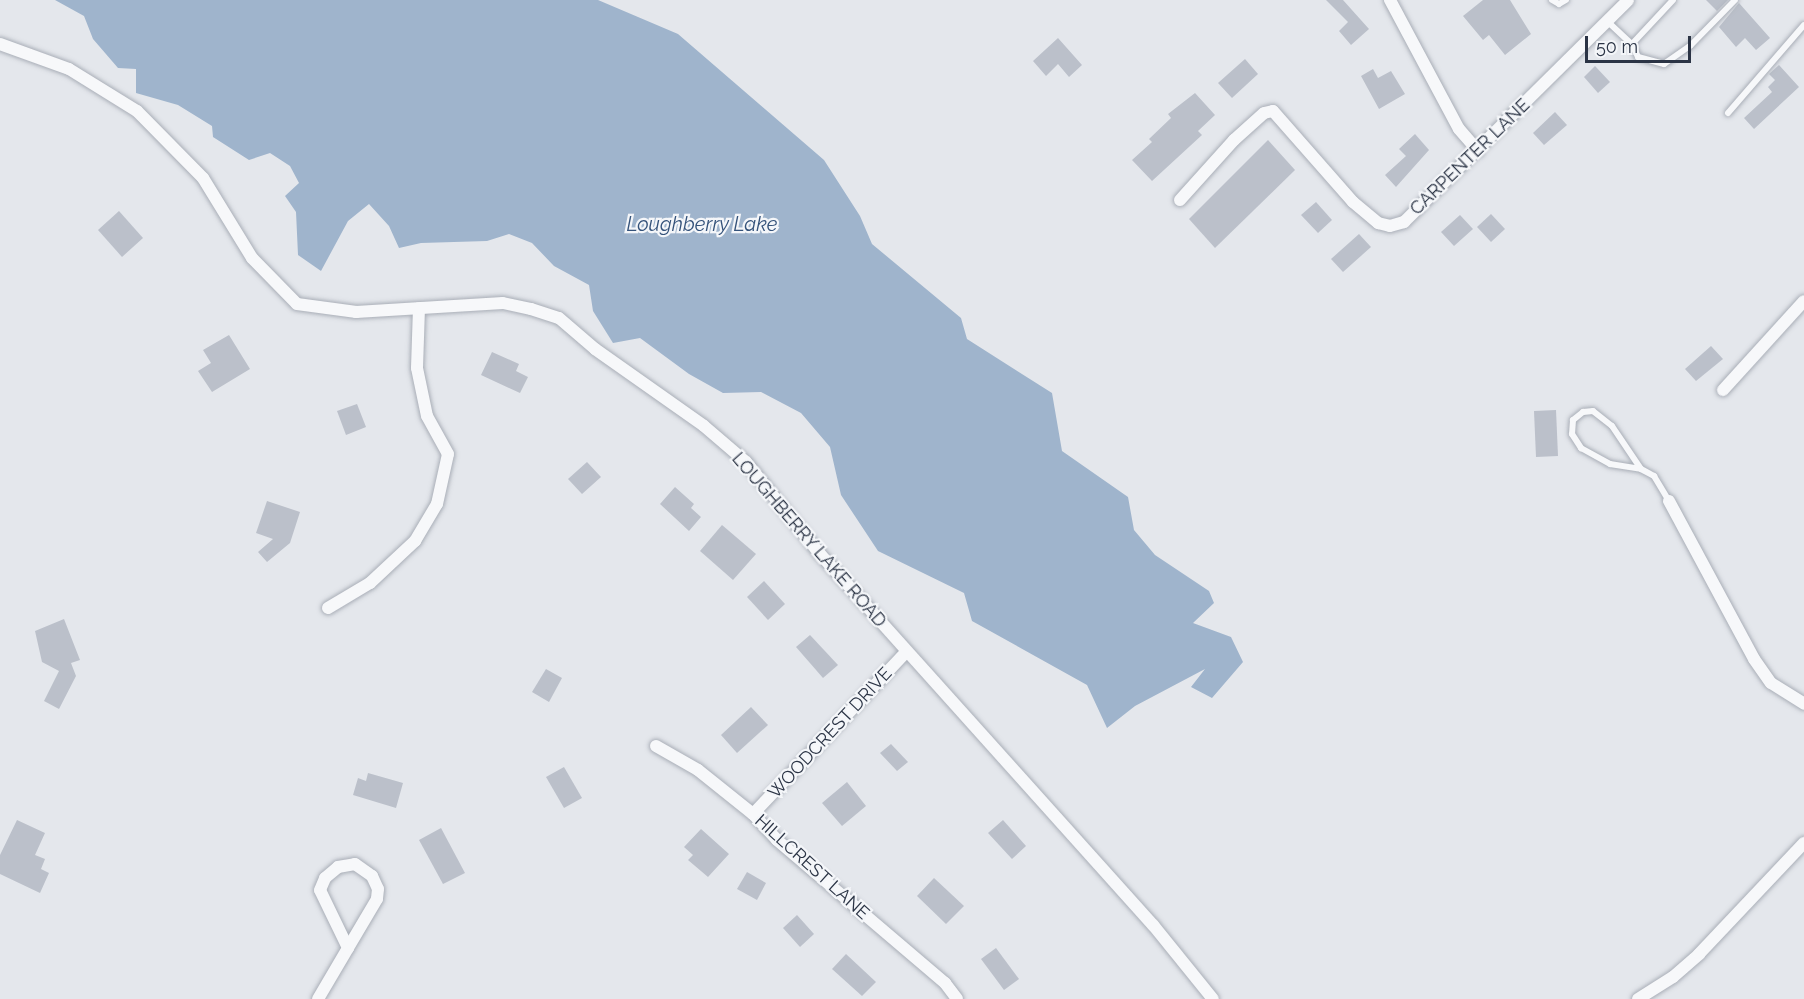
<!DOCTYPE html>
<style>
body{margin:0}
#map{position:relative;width:1804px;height:999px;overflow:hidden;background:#e4e7ec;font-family:Raleway,sans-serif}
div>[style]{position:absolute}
.water>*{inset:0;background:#9fb4cc}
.building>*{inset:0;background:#bbc0ca}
.roads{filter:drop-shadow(0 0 2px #a9aeb7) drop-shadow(0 0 2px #a9aeb7)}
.service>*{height:6px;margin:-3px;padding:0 3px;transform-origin:3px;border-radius:3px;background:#f7f8fa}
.minor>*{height:12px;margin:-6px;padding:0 6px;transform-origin:6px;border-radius:6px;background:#f7f8fa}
span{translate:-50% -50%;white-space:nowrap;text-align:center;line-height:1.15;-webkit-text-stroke:4.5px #f4f6f9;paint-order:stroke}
.street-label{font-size:18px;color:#2b3445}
.water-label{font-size:20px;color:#34527a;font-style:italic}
.scale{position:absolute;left:1585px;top:36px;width:106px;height:27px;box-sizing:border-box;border:3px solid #2b3445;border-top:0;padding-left:8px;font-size:18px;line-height:21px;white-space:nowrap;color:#2b3445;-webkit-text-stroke:4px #f4f6f9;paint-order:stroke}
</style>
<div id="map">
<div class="water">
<i style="clip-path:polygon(55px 0,598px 0,678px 34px,824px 160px,860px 216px,872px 244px,961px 318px,967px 339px,1052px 393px,1062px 451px,1128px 497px,1134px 530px,1155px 555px,1209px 591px,1214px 603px,1193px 623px,1231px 637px,1243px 662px,1212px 698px,1191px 687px,1205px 669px,1135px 706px,1107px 728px,1087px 685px,972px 621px,964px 593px,878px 551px,841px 495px,830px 447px,801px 413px,761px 392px,723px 393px,689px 374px,640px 338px,613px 343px,593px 311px,589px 285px,554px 266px,532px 243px,509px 234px,487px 241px,421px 243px,399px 248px,389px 226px,369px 204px,348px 221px,321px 271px,298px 255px,296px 212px,285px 196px,299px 183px,290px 166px,270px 153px,249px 160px,213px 137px,212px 126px,178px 105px,136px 93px,136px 69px,118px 68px,93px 39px,84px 16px)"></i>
</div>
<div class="building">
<i style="clip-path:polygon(1326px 0,1343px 0,1369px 29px,1351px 45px,1339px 31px,1348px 22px)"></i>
<i style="clip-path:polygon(1483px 0,1510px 0,1531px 34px,1505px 55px,1489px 35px,1483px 40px,1463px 16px)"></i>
<i style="clip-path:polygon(1706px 0,1728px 0,1717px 11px)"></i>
<i style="clip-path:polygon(1739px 3px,1770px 38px,1756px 50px,1745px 38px,1736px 47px,1719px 27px)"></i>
<i style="clip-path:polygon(1058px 38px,1082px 65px,1069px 77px,1058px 64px,1046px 76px,1033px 61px)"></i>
<i style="clip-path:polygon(1245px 59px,1258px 74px,1232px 98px,1218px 83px)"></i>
<i style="clip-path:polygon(1779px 65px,1799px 87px,1754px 129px,1744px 118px,1772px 92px,1768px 87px,1775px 80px,1769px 74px)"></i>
<i style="clip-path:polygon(1595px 66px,1610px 82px,1598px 93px,1584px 77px)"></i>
<i style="clip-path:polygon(1373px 69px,1378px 78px,1391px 71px,1405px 94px,1379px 109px,1361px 76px)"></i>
<i style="clip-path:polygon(1195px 93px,1215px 115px,1198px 131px,1202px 135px,1152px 181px,1132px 160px,1152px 142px,1149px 139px,1171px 118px,1168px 114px)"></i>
<i style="clip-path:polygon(1555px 112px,1567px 125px,1544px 145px,1533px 133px)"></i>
<i style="clip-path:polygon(1415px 134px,1429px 150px,1396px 187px,1385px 175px,1406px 156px,1399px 149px)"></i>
<i style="clip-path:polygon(1268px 140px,1295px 170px,1215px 248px,1189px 219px)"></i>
<i style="clip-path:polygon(1316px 202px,1332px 220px,1318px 233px,1301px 215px)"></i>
<i style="clip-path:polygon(119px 211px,143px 238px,122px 257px,98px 230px)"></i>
<i style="clip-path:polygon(1491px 214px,1505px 229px,1491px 242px,1477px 227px)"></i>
<i style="clip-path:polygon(1460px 215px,1473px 229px,1454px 246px,1441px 232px)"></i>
<i style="clip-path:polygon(1359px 234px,1371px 247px,1343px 272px,1331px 259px)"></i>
<i style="clip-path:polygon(229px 335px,250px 369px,212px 392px,198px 371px,211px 363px,203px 350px)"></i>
<i style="clip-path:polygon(1711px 346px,1723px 359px,1696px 381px,1685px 369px)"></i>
<i style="clip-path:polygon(492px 352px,519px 364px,516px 371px,528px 377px,520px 393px,481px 375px)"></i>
<i style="clip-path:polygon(357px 404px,366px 427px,346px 435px,337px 411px)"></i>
<i style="clip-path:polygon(1556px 410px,1558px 456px,1536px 457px,1534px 411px)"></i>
<i style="clip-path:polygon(587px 462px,601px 477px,582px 494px,568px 479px)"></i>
<i style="clip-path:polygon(675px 487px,694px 504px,691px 508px,701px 517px,689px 531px,660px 504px)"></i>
<i style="clip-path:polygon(267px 501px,300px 512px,290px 543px,267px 562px,258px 552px,273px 539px,256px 533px)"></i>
<i style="clip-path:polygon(722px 525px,756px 554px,733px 580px,700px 551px)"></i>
<i style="clip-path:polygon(764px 581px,785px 604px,768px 620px,747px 597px)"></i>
<i style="clip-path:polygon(64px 619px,80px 660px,71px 663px,76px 676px,59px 709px,44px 701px,59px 671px,42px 662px,35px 631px)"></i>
<i style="clip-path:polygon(810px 635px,838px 665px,823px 678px,796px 647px)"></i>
<i style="clip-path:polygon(546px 669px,562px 678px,549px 702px,532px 692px)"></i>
<i style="clip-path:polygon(751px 707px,768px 725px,737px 753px,721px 735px)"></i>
<i style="clip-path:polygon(891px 744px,908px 762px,897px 771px,880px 753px)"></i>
<i style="clip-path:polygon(564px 767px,582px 798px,564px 808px,546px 777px)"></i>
<i style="clip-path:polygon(368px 773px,403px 783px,396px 808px,353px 795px,358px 778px,366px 781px)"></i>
<i style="clip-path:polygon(847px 782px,866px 806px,842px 826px,822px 803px)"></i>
<i style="clip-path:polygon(17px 820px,45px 833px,35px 855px,45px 859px,41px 869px,49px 873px,40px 893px,0 874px,0 855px)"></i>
<i style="clip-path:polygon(1003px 820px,1026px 846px,1012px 859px,988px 833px)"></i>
<i style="clip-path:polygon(441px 828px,465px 873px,443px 884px,419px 840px)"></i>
<i style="clip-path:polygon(701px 829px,729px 854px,708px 877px,688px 860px,693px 855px,684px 847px)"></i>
<i style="clip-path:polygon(747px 872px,766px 883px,757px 900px,737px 889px)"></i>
<i style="clip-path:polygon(934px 878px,964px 906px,946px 924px,917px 896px)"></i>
<i style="clip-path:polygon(797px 915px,814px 934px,800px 947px,783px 928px)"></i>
<i style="clip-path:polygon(996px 948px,1019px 979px,1004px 990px,981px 959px)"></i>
<i style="clip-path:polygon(846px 954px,876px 982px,862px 996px,832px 969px)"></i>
</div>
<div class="roads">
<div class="service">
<i style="left:1552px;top:0;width:8px;rotate:30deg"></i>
<i style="left:1559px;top:4px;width:8px;rotate:-30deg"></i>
<i style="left:1607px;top:21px;width:34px;rotate:43deg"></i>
<i style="left:1632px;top:44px;width:60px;rotate:-47deg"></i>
<i style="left:1632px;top:44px;width:14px;rotate:65deg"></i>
<i style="left:1638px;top:57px;width:27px;rotate:15deg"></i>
<i style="left:1664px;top:64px;width:32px;rotate:-35deg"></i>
<i style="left:1690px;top:46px;width:64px;rotate:-45.6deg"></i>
<i style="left:1728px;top:113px;width:116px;rotate:-49.2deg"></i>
<i style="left:1641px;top:469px;width:52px;rotate:-124deg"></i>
<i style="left:1612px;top:426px;width:24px;rotate:-142deg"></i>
<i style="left:1593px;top:411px;width:10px;rotate:174deg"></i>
<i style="left:1583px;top:412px;width:13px;rotate:141deg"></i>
<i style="left:1573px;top:420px;width:14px;rotate:94deg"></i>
<i style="left:1572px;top:434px;width:17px;rotate:57deg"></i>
<i style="left:1581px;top:448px;width:33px;rotate:29deg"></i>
<i style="left:1610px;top:464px;width:31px;rotate:9deg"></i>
<i style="left:1641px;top:469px;width:15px;rotate:28deg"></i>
<i style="left:1654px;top:476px;width:29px;rotate:59deg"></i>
</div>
<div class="minor">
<i style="left:1390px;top:0;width:146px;rotate:61.9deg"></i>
<i style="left:1459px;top:129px;width:29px;rotate:49deg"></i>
<i style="left:0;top:44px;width:73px;rotate:19.9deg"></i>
<i style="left:69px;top:69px;width:80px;rotate:31.7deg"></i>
<i style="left:137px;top:111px;width:94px;rotate:45.4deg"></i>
<i style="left:203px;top:178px;width:94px;rotate:58.5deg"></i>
<i style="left:252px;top:258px;width:64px;rotate:45.6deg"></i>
<i style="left:297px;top:304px;width:60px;rotate:7.7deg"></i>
<i style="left:356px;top:312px;width:147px;rotate:-3.5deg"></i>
<i style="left:503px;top:303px;width:29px;rotate:12deg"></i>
<i style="left:531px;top:309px;width:29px;rotate:18deg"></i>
<i style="left:559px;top:318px;width:48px;rotate:40.7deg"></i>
<i style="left:595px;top:349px;width:133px;rotate:35.2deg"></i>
<i style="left:704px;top:426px;width:55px;rotate:40.6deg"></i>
<i style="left:746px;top:462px;width:118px;rotate:51.2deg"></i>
<i style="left:820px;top:554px;width:499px;rotate:48.1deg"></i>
<i style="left:1153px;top:925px;width:95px;rotate:51deg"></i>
<i style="left:1180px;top:200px;width:81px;rotate:-48deg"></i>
<i style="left:1234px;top:140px;width:40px;rotate:-42deg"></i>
<i style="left:1264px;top:113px;width:9px;rotate:-13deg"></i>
<i style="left:1273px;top:111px;width:121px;rotate:48.7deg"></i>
<i style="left:1353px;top:202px;width:33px;rotate:40deg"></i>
<i style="left:1378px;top:223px;width:12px;rotate:14deg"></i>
<i style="left:1390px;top:226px;width:15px;rotate:-16deg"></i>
<i style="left:1404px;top:222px;width:315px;rotate:-44.7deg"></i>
<i style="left:1723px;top:390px;width:120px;rotate:-47.7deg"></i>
<i style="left:1669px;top:501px;width:179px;rotate:61.7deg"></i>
<i style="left:1754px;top:659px;width:29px;rotate:55deg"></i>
<i style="left:1771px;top:683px;width:39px;rotate:32deg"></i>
<i style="left:328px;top:608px;width:49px;rotate:-30.8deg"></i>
<i style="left:370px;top:583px;width:62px;rotate:-43deg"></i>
<i style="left:415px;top:541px;width:43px;rotate:-59.3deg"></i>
<i style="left:437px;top:504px;width:51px;rotate:-77.6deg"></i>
<i style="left:448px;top:454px;width:43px;rotate:-118.9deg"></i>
<i style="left:427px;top:416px;width:49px;rotate:-101.8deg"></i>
<i style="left:417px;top:368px;width:60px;rotate:-88.1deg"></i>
<i style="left:656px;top:746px;width:48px;rotate:29.7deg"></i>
<i style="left:698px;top:770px;width:70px;rotate:38.7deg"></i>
<i style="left:753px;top:814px;width:35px;rotate:47deg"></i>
<i style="left:777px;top:840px;width:221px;rotate:40.4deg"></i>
<i style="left:945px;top:983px;width:20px;rotate:53deg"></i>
<i style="left:753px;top:814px;width:223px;rotate:-46.6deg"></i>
<i style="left:355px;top:864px;width:21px;rotate:35deg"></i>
<i style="left:372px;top:876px;width:14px;rotate:65deg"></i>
<i style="left:378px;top:889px;width:10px;rotate:96deg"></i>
<i style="left:377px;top:899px;width:57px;rotate:120.6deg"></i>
<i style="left:348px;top:948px;width:64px;rotate:-115.8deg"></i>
<i style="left:320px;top:890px;width:13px;rotate:-67deg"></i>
<i style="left:325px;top:878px;width:17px;rotate:-40deg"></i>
<i style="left:338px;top:867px;width:17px;rotate:-10deg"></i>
<i style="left:318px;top:999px;width:59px;rotate:-59.5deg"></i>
<i style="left:1638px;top:999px;width:41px;rotate:-32.2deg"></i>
<i style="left:1673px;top:977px;width:35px;rotate:-41deg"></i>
<i style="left:1699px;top:954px;width:153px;rotate:-46.6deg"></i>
</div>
</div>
<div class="street-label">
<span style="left:1470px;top:157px;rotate:-44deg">CARPENTER LANE</span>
<span style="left:809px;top:540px;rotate:49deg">LOUGHBERRY LAKE ROAD</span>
<span style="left:830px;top:733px;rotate:-47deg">WOODCREST DRIVE</span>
<span style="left:812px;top:867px;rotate:42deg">HILLCREST LANE</span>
</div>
<div class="water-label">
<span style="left:702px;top:224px">Loughberry Lake</span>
</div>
<div class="scale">50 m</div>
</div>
